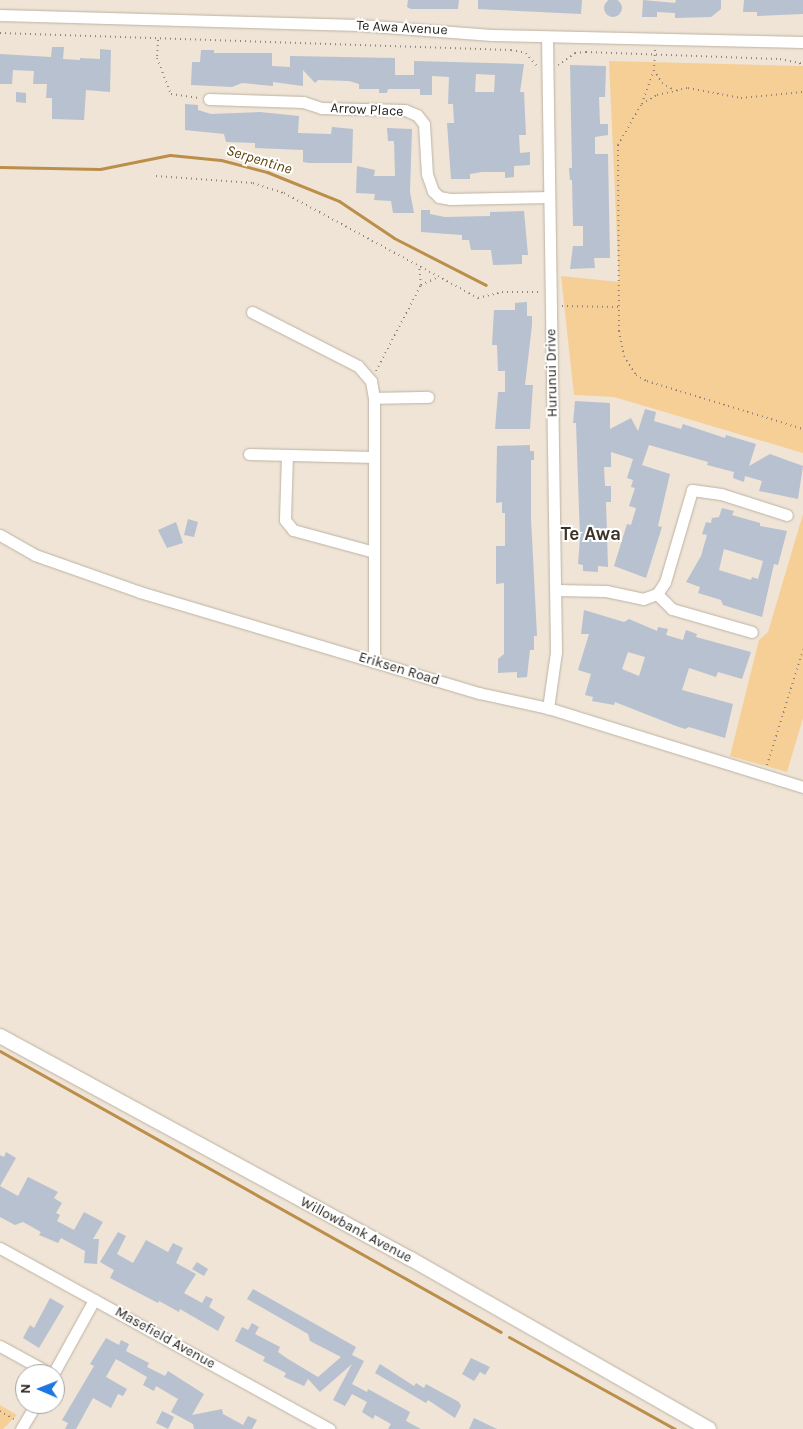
<!DOCTYPE html>
<style>
body{margin:0}
#map{position:relative;width:803px;height:1429px;overflow:hidden;background:#efe4d5;font-family:Karla,sans-serif}
div>[style]{position:absolute}
.green>*{inset:0;background:#f6cf96}
.stream>*{height:3px;margin:-1.5px;padding:0 1.5px;transform-origin:1.5px;border-radius:1.5px;background:#bb8f4b}
.building>*{inset:0;background:#b7c1d0}
.round{border-radius:50%}
.path>*{height:2px;margin-top:-1px;transform-origin:0;background:repeating-linear-gradient(90deg,#8d857b 0 1px,transparent 0 5px)}
.roads{filter:drop-shadow(0 0 1px #bcb2a3) drop-shadow(0 0 1px #bcb2a3)}
.minor>*{height:11px;margin:-5.5px;padding:0 5.5px;transform-origin:5.5px;border-radius:5.5px;background:#fff}
.major>*{height:14px;margin:-7px;padding:0 7px;transform-origin:7px;border-radius:7px;background:#fff}
span{translate:-50% -50%;white-space:nowrap;text-align:center;line-height:1.15;-webkit-text-stroke:4px #fff;paint-order:stroke}
.street-label{font-size:14px;color:#231f19}
.water-label{font-size:15px;color:#60410a;font-style:italic}
.district-label{font-size:19px;color:#3e3529;font-weight:700}
.north{position:absolute;left:15px;top:1364px;width:50px;height:50px;box-sizing:border-box;background:#fff;border:1px solid #a7a5a3;border-radius:50%;rotate:271deg;font-size:14px;font-weight:700;line-height:20px;text-align:center;color:#231f19}
.north::after{content:'';display:block;margin:auto;width:18px;height:22px;background:#1d77e0;clip-path:polygon(50% 0,100% 100%,50% 72%,0 100%)}
</style>
<div id="map">
<div class="green">
<i style="clip-path:polygon(609px 61px,803px 66px,803px 453px,614px 397px,574px 395px,561px 276px,619px 282px)"></i>
<i style="clip-path:polygon(803px 514px,803px 718px,787px 772px,730px 756px,759px 640px,768px 632px)"></i>
<i style="clip-path:polygon(0 1405px,17px 1415px,3px 1429px,0 1429px)"></i>
</div>
<div class="stream">
<i style="left:0;top:167px;width:100px;rotate:1.1deg"></i>
<i style="left:100px;top:169px;width:71px;rotate:-11.3deg"></i>
<i style="left:170px;top:155px;width:51px;rotate:5.6deg"></i>
<i style="left:221px;top:160px;width:48px;rotate:14.6deg"></i>
<i style="left:267px;top:172px;width:78px;rotate:21.9deg"></i>
<i style="left:339px;top:201px;width:66px;rotate:33.9deg"></i>
<i style="left:394px;top:238px;width:103px;rotate:27.1deg"></i>
<i style="left:0;top:1051px;width:574px;rotate:29.29deg"></i>
<i style="left:509px;top:1337px;width:190px;rotate:29deg"></i>
</div>
<div class="building">
<i class="round" style="left:604px;top:-1px;width:18px;height:18px"></i>
<i style="clip-path:polygon(408px 0,459px 0,458px 9px,411px 9px,407px 7px)"></i>
<i style="clip-path:polygon(478px 0,582px 0,581px 14px,478px 9px)"></i>
<i style="clip-path:polygon(643px 0,675px 3px,676px 0,721px 0,721px 9px,711px 17px,675px 18px,675px 13px,657px 12px,657px 17px,642px 17px)"></i>
<i style="clip-path:polygon(744px 0,803px 0,803px 14px,757px 16px,757px 12px,743px 12px)"></i>
<i style="clip-path:polygon(52px 47px,64px 47px,63px 59px,80px 60px,80px 58px,100px 59px,100px 49px,111px 50px,110px 92px,86px 90px,84px 120px,52px 119px,52px 98px,46px 98px,47px 84px,33px 84px,34px 71px,13px 70px,12px 84px,0 84px,0 54px,51px 57px)"></i>
<i style="clip-path:polygon(evenodd,201px 50px,214px 50px,214px 53px,272px 53px,272px 66px,290px 67px,290px 56px,395px 58px,395px 75px,414px 75px,414px 61px,524px 64px,520px 92px,524px 92px,526px 135px,519px 135px,520px 153px,530px 152px,530px 165px,514px 166px,514px 177px,505px 178px,505px 172px,482px 172px,470px 174px,470px 179px,451px 179px,447px 123px,454px 123px,453px 104px,448px 104px,449px 77px,432px 76px,432px 95px,420px 95px,420px 89px,388px 89px,387px 93px,379px 93px,379px 89px,359px 89px,359px 84px,349px 81px,318px 80px,315px 83px,303px 70px,303px 86px,273px 82px,273px 86px,242px 83px,232px 87px,191px 85px,192px 62px,200px 62px,201px 50px,476px 74px,495px 75px,494px 92px,475px 92px,476px 74px)"></i>
<i style="clip-path:polygon(570px 65px,606px 66px,605px 97px,599px 97px,600px 124px,608px 124px,608px 135px,595px 137px,595px 154px,608px 154px,610px 258px,594px 258px,595px 268px,570px 269px,573px 246px,583px 246px,583px 226px,573px 226px,572px 180px,570px 180px,569px 168px,572px 168px)"></i>
<i style="clip-path:polygon(16px 92px,26px 93px,26px 103px,16px 102px)"></i>
<i style="clip-path:polygon(185px 104px,198px 105px,198px 110px,211px 114px,260px 112px,299px 116px,298px 133px,331px 134px,332px 127px,353px 129px,352px 163px,309px 163px,303px 162px,303px 150px,255px 148px,255px 143px,226px 142px,224px 134px,185px 130px)"></i>
<i style="clip-path:polygon(387px 128px,412px 129px,410px 192px,414px 213px,393px 213px,391px 201px,374px 200px,375px 194px,356px 193px,357px 166px,375px 170px,374px 176px,395px 176px,394px 141px,388px 141px)"></i>
<i style="clip-path:polygon(421px 210px,430px 210px,430px 214px,445px 217px,490px 216px,490px 212px,524px 211px,528px 255px,522px 255px,522px 264px,493px 265px,491px 250px,471px 250px,469px 240px,462px 240px,462px 235px,421px 232px)"></i>
<i style="clip-path:polygon(527px 302px,527px 316px,532px 316px,532px 325px,525px 385px,533px 385px,530px 429px,495px 429px,498px 392px,505px 392px,505px 371px,498px 371px,497px 345px,492px 345px,494px 310px,515px 310px,515px 303px)"></i>
<i style="clip-path:polygon(575px 401px,610px 403px,610px 429px,631px 418px,638px 431px,645px 409px,656px 412px,654px 421px,681px 429px,683px 424px,725px 438px,726px 435px,756px 444px,749px 466px,770px 454px,803px 466px,798px 499px,759px 491px,762px 481px,745px 476px,744px 482px,733px 478px,734px 472px,707px 465px,708px 462px,649px 445px,642px 465px,670px 474px,658px 526px,662px 527px,646px 578px,614px 566px,627px 524px,631px 525px,636px 508px,629px 506px,635px 488px,631px 487px,633px 480px,627px 478px,633px 459px,611px 452px,611px 467px,604px 467px,605px 486px,611px 486px,611px 502px,606px 502px,608px 567px,598px 566px,598px 572px,583px 571px,583px 565px,578px 564px,580px 538px,576px 423px,573px 423px)"></i>
<i style="clip-path:polygon(530px 445px,530px 451px,534px 451px,534px 460px,531px 460px,531px 518px,537px 636px,534px 636px,534px 650px,530px 650px,527px 677px,517px 678px,517px 672px,498px 673px,498px 659px,504px 654px,504px 583px,496px 584px,496px 546px,505px 546px,505px 513px,502px 513px,502px 502px,496px 503px,497px 446px)"></i>
<i style="clip-path:polygon(evenodd,722px 508px,734px 511px,732px 515px,760px 523px,760px 526px,787px 531px,778px 565px,774px 564px,762px 617px,723px 605px,721px 600px,698px 593px,700px 587px,686px 582px,701px 556px,707px 535px,702px 534px,706px 522px,711px 523px,712px 518px,719px 517px,722px 508px,724px 549px,763px 561px,758px 579px,752px 577px,751px 580px,719px 570px,724px 549px)"></i>
<i style="clip-path:polygon(188px 519px,198px 522px,194px 537px,184px 535px)"></i>
<i style="clip-path:polygon(176px 522px,183px 543px,167px 548px,158px 530px)"></i>
<i style="clip-path:polygon(evenodd,584px 610px,624px 622px,629px 619px,657px 631px,658px 627px,668px 629px,666px 635px,683px 640px,686px 630px,697px 634px,696px 637px,751px 652px,742px 679px,718px 672px,716px 677px,689px 668px,682px 690px,733px 704px,725px 738px,689px 727px,685px 729px,676px 726px,615px 702px,614px 705px,592px 701px,593px 697px,585px 695px,591px 674px,578px 670px,589px 634px,581px 634px,584px 610px,628px 652px,645px 657px,639px 676px,622px 669px,628px 652px)"></i>
<i style="clip-path:polygon(6px 1152px,16px 1158px,0 1186px,18px 1196px,28px 1177px,58px 1192px,54px 1198px,62px 1203px,56px 1213px,60px 1215px,57px 1221px,74px 1230px,84px 1212px,103px 1222px,93px 1239px,99px 1239px,97px 1264px,84px 1263px,85px 1251px,61px 1238px,58px 1243px,39px 1235px,41px 1232px,23px 1222px,15px 1225px,0 1217px,0 1155px,4px 1157px)"></i>
<i style="clip-path:polygon(118px 1232px,126px 1236px,117px 1254px,133px 1263px,146px 1240px,168px 1252px,173px 1243px,183px 1248px,176px 1263px,196px 1274px,184px 1293px,202px 1303px,206px 1296px,213px 1299px,209px 1307px,225px 1317px,218px 1331px,180px 1309px,179px 1312px,159px 1301px,158px 1303px,110px 1278px,114px 1270px,100px 1262px)"></i>
<i style="clip-path:polygon(197px 1262px,208px 1269px,204px 1276px,192px 1269px)"></i>
<i style="clip-path:polygon(253px 1289px,356px 1347px,352px 1355px,364px 1361px,352px 1384px,367px 1392px,368px 1389px,410px 1412px,406px 1421px,421px 1429px,388px 1429px,391px 1424px,375px 1415px,373px 1419px,362px 1412px,367px 1402px,352px 1394px,345px 1406px,333px 1400px,352px 1364px,320px 1392px,308px 1379px,304px 1386px,284px 1377px,286px 1373px,263px 1361px,265px 1357px,235px 1341px,242px 1327px,248px 1330px,252px 1323px,259px 1327px,255px 1334px,280px 1347px,278px 1352px,288px 1359px,318px 1377px,341px 1357px,310px 1341px,308px 1334px,247px 1299px)"></i>
<i style="clip-path:polygon(50px 1298px,64px 1306px,39px 1348px,23px 1338px,30px 1325px,34px 1328px)"></i>
<i style="clip-path:polygon(106px 1338px,119px 1345px,121px 1340px,129px 1344px,126px 1351px,149px 1363px,147px 1367px,165px 1376px,168px 1371px,204px 1394px,192px 1415px,222px 1409px,223px 1414px,243px 1425px,248px 1416px,257px 1420px,252px 1429px,194px 1429px,193px 1424px,171px 1412px,178px 1399px,156px 1386px,154px 1391px,143px 1385px,147px 1377px,116px 1359px,106px 1377px,127px 1389px,123px 1396px,118px 1394px,111px 1408px,93px 1398px,76px 1429px,65px 1429px,68px 1423px,62px 1420px,94px 1366px,90px 1364px)"></i>
<i style="clip-path:polygon(471px 1358px,490px 1367px,485px 1375px,480px 1372px,474px 1381px,462px 1374px)"></i>
<i style="clip-path:polygon(380px 1364px,414px 1386px,416px 1383px,424px 1388px,426px 1384px,459px 1402px,461px 1406px,455px 1418px,428px 1400px,426px 1403px,375px 1373px)"></i>
<i style="clip-path:polygon(162px 1411px,174px 1417px,168px 1429px,156px 1423px)"></i>
<i style="clip-path:polygon(474px 1418px,497px 1429px,469px 1429px)"></i>
</div>
<div class="path">
<i style="left:0;top:33px;width:511px;rotate:1.91deg"></i>
<i style="left:511px;top:50px;width:15px;rotate:11deg"></i>
<i style="left:526px;top:53px;width:16px;rotate:50deg"></i>
<i style="left:158px;top:40px;width:18px;rotate:93deg"></i>
<i style="left:157px;top:58px;width:39px;rotate:69deg"></i>
<i style="left:171px;top:94px;width:28px;rotate:8deg"></i>
<i style="left:655px;top:50px;width:20px;rotate:93deg"></i>
<i style="left:654px;top:70px;width:37px;rotate:110deg"></i>
<i style="left:641px;top:105px;width:46px;rotate:119.9deg"></i>
<i style="left:618px;top:145px;width:186px;rotate:89.7deg"></i>
<i style="left:619px;top:331px;width:25px;rotate:79deg"></i>
<i style="left:624px;top:356px;width:22px;rotate:58deg"></i>
<i style="left:636px;top:375px;width:13px;rotate:29deg"></i>
<i style="left:647px;top:381px;width:163px;rotate:17.1deg"></i>
<i style="left:558px;top:65px;width:21px;rotate:-35deg"></i>
<i style="left:575px;top:53px;width:11px;rotate:-5deg"></i>
<i style="left:586px;top:52px;width:194px;rotate:2.1deg"></i>
<i style="left:780px;top:59px;width:24px;rotate:12deg"></i>
<i style="left:654px;top:70px;width:15px;rotate:58deg"></i>
<i style="left:662px;top:83px;width:14px;rotate:30deg"></i>
<i style="left:642px;top:104px;width:17px;rotate:-31deg"></i>
<i style="left:657px;top:95px;width:32px;rotate:-13deg"></i>
<i style="left:688px;top:88px;width:54px;rotate:10.7deg"></i>
<i style="left:741px;top:98px;width:62px;rotate:-5.5deg"></i>
<i style="left:156px;top:176px;width:97px;rotate:4.1deg"></i>
<i style="left:253px;top:183px;width:33px;rotate:18deg"></i>
<i style="left:284px;top:193px;width:221px;rotate:28.4deg"></i>
<i style="left:478px;top:298px;width:25px;rotate:-14deg"></i>
<i style="left:502px;top:292px;width:38px"></i>
<i style="left:421px;top:285px;width:17px;rotate:-25deg"></i>
<i style="left:562px;top:306px;width:57px;rotate:1deg"></i>
<i style="left:376px;top:371px;width:97px;rotate:-62.4deg"></i>
<i style="left:421px;top:285px;width:18px;rotate:-96deg"></i>
<i style="left:767px;top:765px;width:121px;rotate:-72.6deg"></i>
<i style="left:0;top:1411px;width:16px;rotate:30deg"></i>
</div>
<div class="roads">
<div class="minor">
<i style="left:0;top:15px;width:359px;rotate:1.6deg"></i>
<i style="left:359px;top:25px;width:133px;rotate:4.3deg"></i>
<i style="left:492px;top:35px;width:311px;rotate:1.3deg"></i>
<i style="left:547px;top:37px;width:615px;rotate:89.16deg"></i>
<i style="left:556px;top:652px;width:57px;rotate:98.1deg"></i>
<i style="left:209px;top:99px;width:94px;rotate:1.8deg"></i>
<i style="left:303px;top:102px;width:19px;rotate:18deg"></i>
<i style="left:321px;top:108px;width:84px;rotate:1.4deg"></i>
<i style="left:405px;top:110px;width:13px;rotate:23deg"></i>
<i style="left:417px;top:115px;width:11px;rotate:52deg"></i>
<i style="left:424px;top:124px;width:50px;rotate:86.6deg"></i>
<i style="left:427px;top:174px;width:18px;rotate:71deg"></i>
<i style="left:433px;top:191px;width:8px;rotate:45deg"></i>
<i style="left:439px;top:197px;width:11px;rotate:10deg"></i>
<i style="left:450px;top:199px;width:99px;rotate:-1.2deg"></i>
<i style="left:252px;top:312px;width:119px;rotate:27deg"></i>
<i style="left:358px;top:366px;width:20px;rotate:49deg"></i>
<i style="left:371px;top:381px;width:17px;rotate:80deg"></i>
<i style="left:374px;top:398px;width:264px;rotate:90deg"></i>
<i style="left:374px;top:398px;width:54px;rotate:-1.1deg"></i>
<i style="left:249px;top:454px;width:125px;rotate:1.4deg"></i>
<i style="left:287px;top:455px;width:65px;rotate:91.8deg"></i>
<i style="left:285px;top:520px;width:13px;rotate:51deg"></i>
<i style="left:293px;top:530px;width:84px;rotate:15.2deg"></i>
<i style="left:0;top:535px;width:40px;rotate:29.7deg"></i>
<i style="left:35px;top:555px;width:111px;rotate:19.4deg"></i>
<i style="left:140px;top:592px;width:354px;rotate:16.6deg"></i>
<i style="left:479px;top:693px;width:71px;rotate:12.3deg"></i>
<i style="left:548px;top:708px;width:267px;rotate:17.2deg"></i>
<i style="left:556px;top:590px;width:50px;rotate:1.1deg"></i>
<i style="left:606px;top:591px;width:38px;rotate:12deg"></i>
<i style="left:643px;top:599px;width:15px;rotate:-20deg"></i>
<i style="left:657px;top:594px;width:14px;rotate:-56deg"></i>
<i style="left:665px;top:582px;width:96px;rotate:-73.6deg"></i>
<i style="left:692px;top:490px;width:29px;rotate:8deg"></i>
<i style="left:721px;top:494px;width:69px;rotate:17.7deg"></i>
<i style="left:657px;top:594px;width:21px;rotate:45deg"></i>
<i style="left:672px;top:609px;width:83px;rotate:16deg"></i>
<i style="left:0;top:1248px;width:376px;rotate:28.8deg"></i>
<i style="left:0;top:1346px;width:58px;rotate:28.8deg"></i>
<i style="left:53px;top:1374px;width:85px;rotate:-61deg"></i>
<i style="left:21px;top:1429px;width:29px;rotate:-59deg"></i>
</div>
<div class="major">
<i style="left:0;top:1036px;width:468px;rotate:28.5deg"></i>
<i style="left:411px;top:1259px;width:343px;rotate:29.7deg"></i>
</div>
</div>
<div class="street-label">
<span style="left:402px;top:28px;rotate:3deg">Te Awa Avenue</span>
<span style="left:367px;top:110px;rotate:3deg">Arrow Place</span>
<span style="left:552px;top:373px;rotate:-91deg">Hurunui Drive</span>
<span style="left:399px;top:669px;rotate:17deg">Eriksen Road</span>
<span style="left:356px;top:1230px;rotate:28deg">Willowbank Avenue</span>
<span style="left:165px;top:1338px;rotate:29deg">Masefield Avenue</span>
</div>
<div class="water-label">
<span style="left:259px;top:160px;rotate:17deg">Serpentine</span>
</div>
<div class="district-label">
<span style="left:591px;top:535px">Te Awa</span>
</div>
<div class="north">N</div>
</div>
